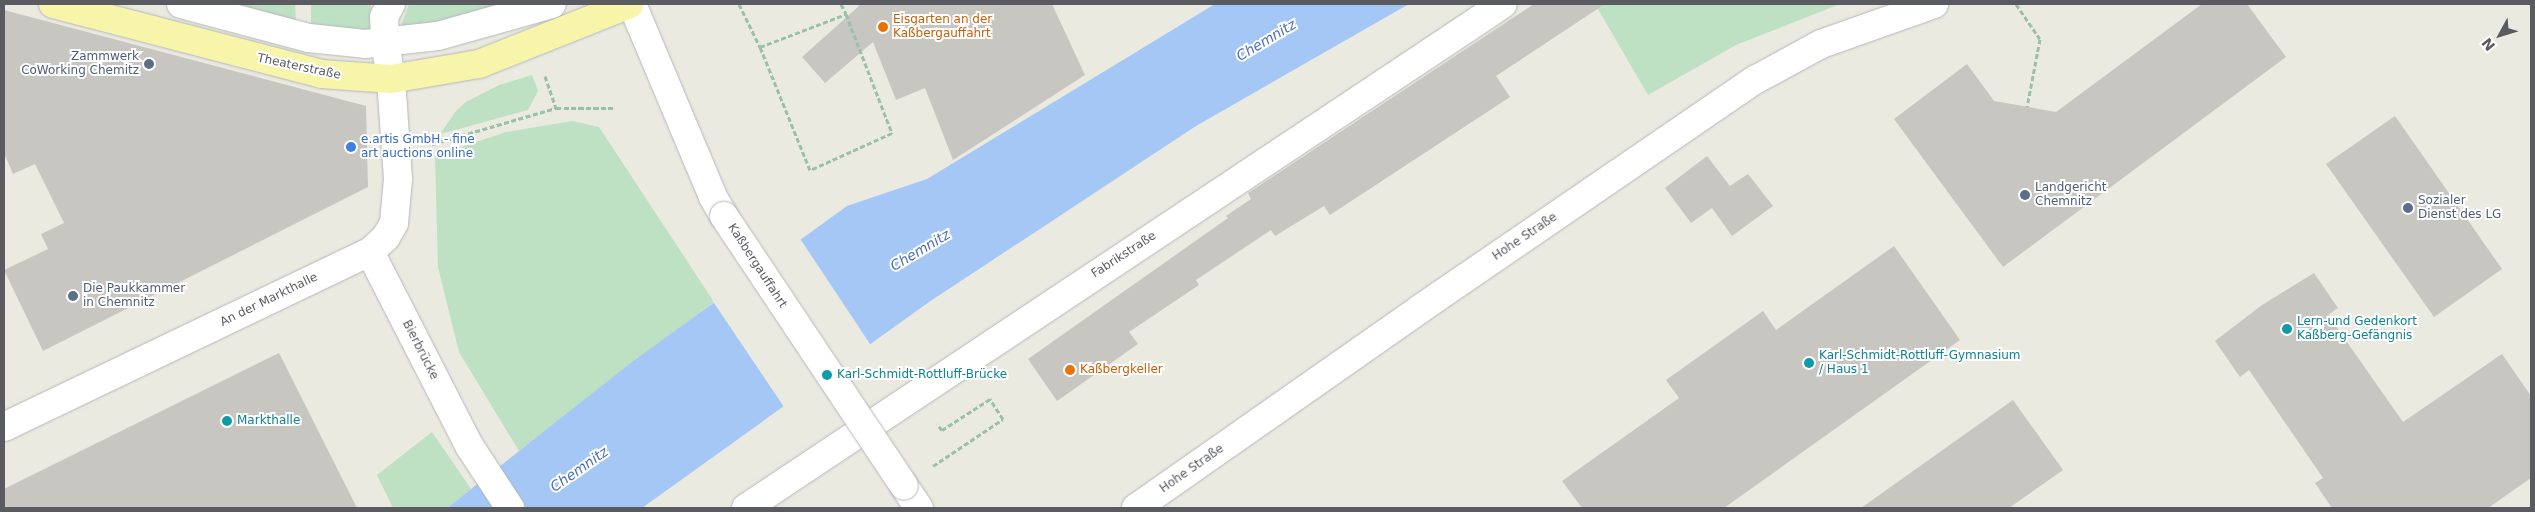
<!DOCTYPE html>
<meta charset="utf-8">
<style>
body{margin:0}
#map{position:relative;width:2535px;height:512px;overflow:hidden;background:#eaeae0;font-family:"DejaVu Sans",sans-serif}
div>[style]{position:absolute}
.green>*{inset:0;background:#bee0c3}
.water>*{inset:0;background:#a4c7f6}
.pier>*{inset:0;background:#eaeae0}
.building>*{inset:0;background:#c8c6c0}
.path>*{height:3px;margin-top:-1.5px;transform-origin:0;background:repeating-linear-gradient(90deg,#99c0a9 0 5px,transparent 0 7.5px)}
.roads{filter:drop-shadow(0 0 1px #b6b7bc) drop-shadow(0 0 1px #b6b7bc)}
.minor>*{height:28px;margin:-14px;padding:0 14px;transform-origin:14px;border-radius:14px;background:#fff}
.major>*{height:28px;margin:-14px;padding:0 14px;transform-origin:14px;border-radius:14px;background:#f7f5a9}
.bridges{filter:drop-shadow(0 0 1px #b6b7bc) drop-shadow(0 0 1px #b6b7bc)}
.minor-bridge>*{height:28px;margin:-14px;padding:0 14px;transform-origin:14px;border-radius:14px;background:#fff}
.dots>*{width:14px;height:14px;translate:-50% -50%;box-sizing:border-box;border:2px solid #fff;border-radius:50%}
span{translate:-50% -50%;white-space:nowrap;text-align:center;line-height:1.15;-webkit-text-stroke:4px #fff;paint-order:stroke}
.food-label{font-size:12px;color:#c56008}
.left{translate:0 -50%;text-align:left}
.service-label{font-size:12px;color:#4e5e75}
.right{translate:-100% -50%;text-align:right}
.street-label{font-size:12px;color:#595b60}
.shop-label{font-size:12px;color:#366cbe}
.culture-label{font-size:12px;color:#0d838f}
.water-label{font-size:14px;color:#4a70b6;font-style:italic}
.frame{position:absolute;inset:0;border:5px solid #595b60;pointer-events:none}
.north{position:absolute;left:2475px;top:10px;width:50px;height:50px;-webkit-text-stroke:4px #fff;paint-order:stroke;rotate:231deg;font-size:14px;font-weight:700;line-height:20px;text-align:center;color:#595b60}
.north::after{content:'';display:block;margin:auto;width:18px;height:22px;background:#595b60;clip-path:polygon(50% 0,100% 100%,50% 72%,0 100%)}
</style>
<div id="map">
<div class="green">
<i style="clip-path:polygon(232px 4px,295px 4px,296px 21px)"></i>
<i style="clip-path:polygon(311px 4px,371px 4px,370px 30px,351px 31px,311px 25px)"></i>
<i style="clip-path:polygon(409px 4px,498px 4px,499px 8px,453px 23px,399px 31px)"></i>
<i style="clip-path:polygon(1595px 4px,1840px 4px,1736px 45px,1648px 95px)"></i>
<i style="clip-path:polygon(532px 75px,538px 91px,528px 110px,440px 134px,456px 111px,466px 102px,499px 85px)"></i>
<i style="clip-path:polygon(572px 121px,599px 127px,714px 302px,519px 451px,459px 352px,438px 267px,435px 156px,506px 132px)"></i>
<i style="clip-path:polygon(432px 432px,471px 489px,447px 508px,393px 508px,377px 475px)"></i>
</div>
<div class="water">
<i style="clip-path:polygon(1215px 4px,1409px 4px,1196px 126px,929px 302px,642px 508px,447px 508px,632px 362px,847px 206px,927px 179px)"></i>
</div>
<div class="pier">
<i style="clip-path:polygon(799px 237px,872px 347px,786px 410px,712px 300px)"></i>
</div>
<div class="building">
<i style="clip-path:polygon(858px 4px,1052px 4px,1085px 75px,953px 160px,925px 88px,896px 100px,873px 42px,825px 83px,802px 57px,859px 6px)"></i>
<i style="clip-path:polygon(1534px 4px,1605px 4px,1496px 76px,1510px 97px,1330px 215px,1324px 206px,1275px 236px,1271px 230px,1196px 280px,1199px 285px,1129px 332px,1138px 344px,1057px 401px,1028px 359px,1228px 218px,1226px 216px,1251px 199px,1248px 193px)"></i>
<i style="clip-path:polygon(2202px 4px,2247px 4px,2286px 57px,2003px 267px,1894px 119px,1967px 64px,1994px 101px,2056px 112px)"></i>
<i style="clip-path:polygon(4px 10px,366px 106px,368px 187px,43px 351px,4px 270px,48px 249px,41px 234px,64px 223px,35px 164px,13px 174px,4px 153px)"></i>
<i style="clip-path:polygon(2395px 116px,2502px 269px,2434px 317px,2326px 164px)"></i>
<i style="clip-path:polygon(1707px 156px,1730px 186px,1748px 174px,1773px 206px,1732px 236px,1712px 208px,1691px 223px,1665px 188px)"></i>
<i style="clip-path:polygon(1894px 246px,1960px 340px,1724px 508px,1582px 508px,1562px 481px,1679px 398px,1666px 380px,1763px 311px,1776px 330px)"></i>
<i style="clip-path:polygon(2314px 273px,2338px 308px,2328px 315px,2403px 422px,2502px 354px,2531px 396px,2531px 478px,2488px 508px,2332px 508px,2315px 483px,2323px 478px,2249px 370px,2240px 377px,2215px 341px,2262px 305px)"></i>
<i style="clip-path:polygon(279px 353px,357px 508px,4px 508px,4px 489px)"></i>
<i style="clip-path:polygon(2013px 400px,2063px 470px,2009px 508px,1861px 508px)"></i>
</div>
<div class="path">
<i style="left:739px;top:4px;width:48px;rotate:64deg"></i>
<i style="left:841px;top:4px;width:11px;rotate:63deg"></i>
<i style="left:846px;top:14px;width:128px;rotate:68.9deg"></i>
<i style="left:892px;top:133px;width:90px;rotate:155.7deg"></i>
<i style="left:810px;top:170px;width:133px;rotate:-112.1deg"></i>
<i style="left:760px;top:47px;width:92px;rotate:-21deg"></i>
<i style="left:2016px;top:4px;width:42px;rotate:55.6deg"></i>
<i style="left:2040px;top:39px;width:69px;rotate:100.8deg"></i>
<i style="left:545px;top:76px;width:34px;rotate:71deg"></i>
<i style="left:432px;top:144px;width:129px;rotate:-16.2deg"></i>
<i style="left:556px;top:108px;width:60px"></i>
<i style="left:933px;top:466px;width:84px;rotate:-33.9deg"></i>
<i style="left:1003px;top:419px;width:24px;rotate:-123deg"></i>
<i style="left:990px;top:399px;width:57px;rotate:147.1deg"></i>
<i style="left:942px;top:430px;width:8px;rotate:-130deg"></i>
</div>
<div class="roads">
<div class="minor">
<i style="left:181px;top:4px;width:132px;rotate:14.9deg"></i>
<i style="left:309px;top:38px;width:56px;rotate:6.1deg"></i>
<i style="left:365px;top:44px;width:73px;rotate:-6.3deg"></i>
<i style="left:438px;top:36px;width:118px;rotate:-15.7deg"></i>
<i style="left:632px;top:4px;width:209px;rotate:67.2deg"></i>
<i style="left:713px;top:197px;width:22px;rotate:60deg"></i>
<i style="left:370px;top:252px;width:219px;rotate:62.9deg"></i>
<i style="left:470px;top:447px;width:73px;rotate:56.7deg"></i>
<i style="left:4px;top:427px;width:406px;rotate:-25.6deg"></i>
<i style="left:370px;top:252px;width:22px;rotate:-43deg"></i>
<i style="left:386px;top:237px;width:16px;rotate:-60deg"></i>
<i style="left:394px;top:223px;width:44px;rotate:-84.8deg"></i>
<i style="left:398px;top:179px;width:100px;rotate:-94deg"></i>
<i style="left:391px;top:79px;width:37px;rotate:-99deg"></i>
<i style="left:385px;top:42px;width:25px;rotate:-92deg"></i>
<i style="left:384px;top:17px;width:15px;rotate:-62deg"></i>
<i style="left:904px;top:486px;width:27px;rotate:56deg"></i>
<i style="left:746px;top:508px;width:909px;rotate:-33.66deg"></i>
<i style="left:1136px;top:508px;width:347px;rotate:-35deg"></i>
<i style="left:1420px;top:309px;width:406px;rotate:-34.4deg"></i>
<i style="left:1755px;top:80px;width:75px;rotate:-28.6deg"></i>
<i style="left:1821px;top:44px;width:120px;rotate:-19.5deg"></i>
</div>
<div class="major">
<i style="left:53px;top:4px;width:278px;rotate:14.6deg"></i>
<i style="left:322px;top:74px;width:69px;rotate:4.1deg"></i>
<i style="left:391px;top:79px;width:89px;rotate:-9.7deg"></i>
<i style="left:479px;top:64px;width:162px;rotate:-21.7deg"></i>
</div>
</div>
<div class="bridges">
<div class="minor-bridge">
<i style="left:724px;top:216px;width:324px;rotate:56.3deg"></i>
</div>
</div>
<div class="dots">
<i style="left:883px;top:27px;background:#e8710a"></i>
<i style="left:149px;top:64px;background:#5c6f8a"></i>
<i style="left:351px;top:147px;background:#3f7fe0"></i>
<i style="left:2025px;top:195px;background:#5c6f8a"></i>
<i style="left:2408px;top:208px;background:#5c6f8a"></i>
<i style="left:73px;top:296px;background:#5c6f8a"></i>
<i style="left:2287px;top:329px;background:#0f9aa8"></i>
<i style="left:1809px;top:363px;background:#0f9aa8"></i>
<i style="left:1070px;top:370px;background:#e8710a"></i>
<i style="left:827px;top:375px;background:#0f9aa8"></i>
<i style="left:227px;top:421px;background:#0f9aa8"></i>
</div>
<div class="food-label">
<span class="left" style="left:893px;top:27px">Eisgarten an der<br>Kaßbergauffahrt</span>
<span class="left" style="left:1080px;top:370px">Kaßbergkeller</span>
</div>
<div class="service-label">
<span class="right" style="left:139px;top:64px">Zammwerk<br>CoWorking Chemitz</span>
<span class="left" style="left:2035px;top:195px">Landgericht<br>Chemnitz</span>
<span class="left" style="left:2418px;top:208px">Sozialer<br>Dienst des LG</span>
<span class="left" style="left:83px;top:296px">Die Paukkammer<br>in Chemnitz</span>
</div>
<div class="street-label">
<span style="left:299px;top:67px;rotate:12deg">Theaterstraße</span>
<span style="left:1525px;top:237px;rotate:-34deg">Hohe Straße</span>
<span style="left:1124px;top:255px;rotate:-33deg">Fabrikstraße</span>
<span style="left:757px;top:266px;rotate:57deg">Kaßbergauffahrt</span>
<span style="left:269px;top:300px;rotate:-26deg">An der Markthalle</span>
<span style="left:420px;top:350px;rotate:63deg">Bierbrücke</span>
<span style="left:1192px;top:469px;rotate:-35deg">Hohe Straße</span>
</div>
<div class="shop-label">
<span class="left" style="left:361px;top:147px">e.artis GmbH - fine<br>art auctions online</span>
</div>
<div class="culture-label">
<span class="left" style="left:2297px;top:329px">Lern-und Gedenkort<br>Kaßberg-Gefängnis</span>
<span class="left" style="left:1819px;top:363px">Karl-Schmidt-Rottluff-Gymnasium<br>/ Haus 1</span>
<span class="left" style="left:837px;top:375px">Karl-Schmidt-Rottluff-Brücke</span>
<span class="left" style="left:237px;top:421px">Markthalle</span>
</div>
<div class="water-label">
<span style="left:1266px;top:40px;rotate:-31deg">Chemnitz</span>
<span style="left:920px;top:250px;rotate:-31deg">Chemnitz</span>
<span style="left:579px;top:469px;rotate:-35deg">Chemnitz</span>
</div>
<div class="frame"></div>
<div class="north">N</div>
</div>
